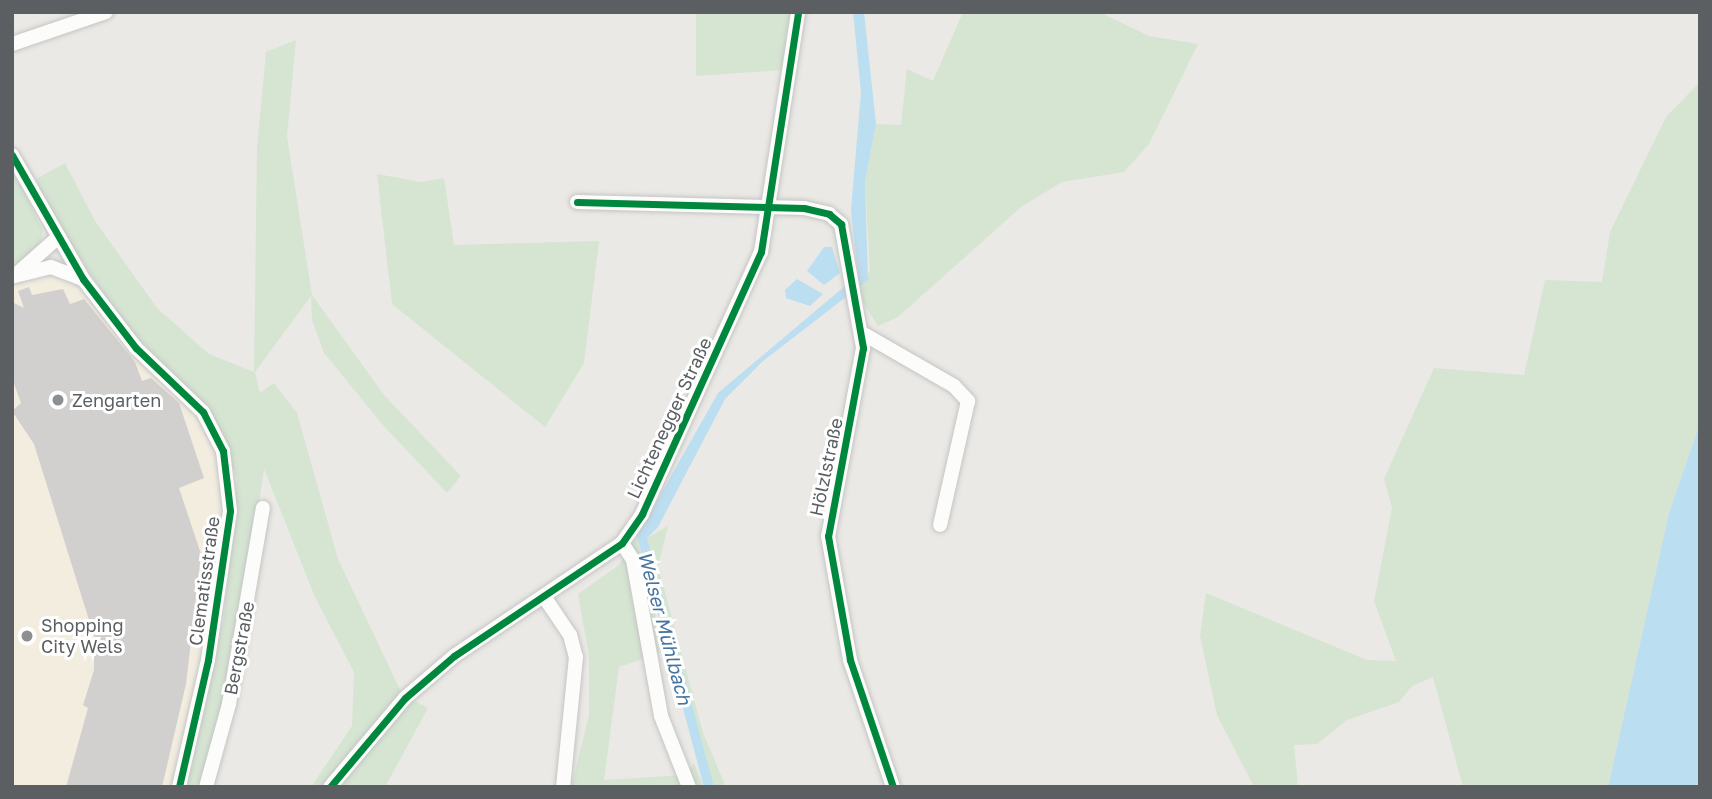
<!DOCTYPE html>
<meta charset="utf-8">
<style>
body{margin:0}
#map{position:relative;width:1712px;height:799px;overflow:hidden;background:#eae9e5;font-family:"Golos Text",sans-serif}
div>[style]{position:absolute}
.commercial>*{inset:0;background:#f3ede0}
.green>*{inset:0;background:#d5e5d2}
.water>*{inset:0;background:#bcdef1}
.building>*{inset:0;background:#d1d0ce}
.roads{filter:drop-shadow(0 0 2px #c5c5c5) drop-shadow(0 0 2px #c5c5c5)}
.minor>*{height:14px;margin:-7px;padding:0 7px;transform-origin:7px;border-radius:7px;background:#fcfcfb}
.cycleway>*{height:7px;margin:-3.5px;padding:0 3.5px;transform-origin:3.5px;border-radius:3.5px;background:#00873e}
.dots>*{width:19px;height:19px;translate:-50% -50%;box-sizing:border-box;border:4px solid #fff;border-radius:50%}
span{translate:-50% -50%;white-space:nowrap;text-align:center;line-height:1.15;-webkit-text-stroke:6px #fff;paint-order:stroke}
.poi-label{font-size:18px;color:#5b5f62}
.left{translate:0 -50%;text-align:left}
.street-label{font-size:18px;color:#5b5f62}
.water-label{font-size:19px;color:#46759e;font-style:italic}
.frame{position:absolute;inset:0;border:14px solid #5b5f62;pointer-events:none}
</style>
<div id="map">
<div class="commercial">
<i style="clip-path:polygon(37px 274px,63px 276px,84px 291px,189px 405px,221px 463px,226px 496px,203px 655px,173px 787px,12px 787px,12px 287px)"></i>
</div>
<div class="green">
<i style="clip-path:polygon(696px 12px,793px 12px,783px 70px,696px 76px)"></i>
<i style="clip-path:polygon(963px 12px,1099px 12px,1149px 36px,1198px 44px,1149px 144px,1124px 172px,1062px 182px,1021px 207px,898px 317px,878px 326px,856px 291px,870px 271px,865px 182px,876px 124px,901px 125px,907px 69px,933px 81px)"></i>
<i style="clip-path:polygon(296px 40px,287px 137px,312px 295px,384px 395px,461px 476px,447px 493px,383px 425px,324px 353px,312px 320px,311px 296px,255px 372px,260px 393px,274px 383px,297px 413px,338px 559px,402px 694px,327px 787px,311px 787px,352px 726px,354px 672px,315px 597px,264px 469px,239px 638px,202px 787px,187px 787px,224px 618px,237px 478px,212px 414px,121px 320px,46px 207px,36px 179px,65px 163px,95px 221px,157px 308px,209px 354px,254px 372px,257px 148px,266px 52px)"></i>
<i style="clip-path:polygon(1700px 82px,1700px 423px,1669px 513px,1608px 787px,1463px 787px,1433px 677px,1412px 686px,1399px 702px,1347px 720px,1317px 744px,1294px 745px,1298px 787px,1254px 787px,1217px 715px,1200px 636px,1206px 593px,1367px 660px,1396px 661px,1374px 601px,1392px 508px,1384px 479px,1434px 368px,1524px 375px,1545px 280px,1602px 282px,1610px 232px,1666px 117px)"></i>
<i style="clip-path:polygon(12px 165px,43px 231px,40px 246px,12px 267px)"></i>
<i style="clip-path:polygon(377px 174px,421px 182px,444px 178px,454px 245px,599px 241px,584px 363px,545px 427px,392px 304px)"></i>
<i style="clip-path:polygon(668px 526px,658px 566px,703px 733px,726px 787px,714px 787px,708px 772px,647px 538px)"></i>
<i style="clip-path:polygon(637px 536px,664px 651px,619px 667px,604px 780px,685px 775px,694px 763px,704px 787px,571px 787px,589px 716px,589px 656px,578px 594px,619px 565px)"></i>
<i style="clip-path:polygon(413px 700px,428px 708px,385px 787px,339px 787px)"></i>
</div>
<div class="water">
<i style="clip-path:polygon(853px 12px,864px 12px,876px 124px,865px 182px,868px 280px,763px 361px,725px 399px,658px 527px,647px 538px,714px 787px,704px 787px,637px 536px,718px 393px,858px 275px,851px 210px,861px 92px)"></i>
<i style="clip-path:polygon(824px 247px,832px 247px,840px 273px,824px 285px,807px 271px)"></i>
<i style="clip-path:polygon(797px 279px,823px 294px,810px 306px,786px 298px,785px 290px)"></i>
<i style="clip-path:polygon(1700px 423px,1700px 787px,1608px 787px,1669px 513px)"></i>
</div>
<div class="building">
<i style="clip-path:polygon(29px 287px,32px 295px,63px 289px,70px 304px,84px 299px,135px 362px,142px 381px,151px 378px,179px 403px,204px 478px,179px 488px,201px 554px,186px 684px,162px 787px,66px 787px,88px 708px,83px 705px,94px 670px,94px 636px,34px 444px,12px 411px,21px 403px,12px 378px,12px 302px,24px 308px,18px 291px)"></i>
</div>
<div class="roads">
<div class="minor">
<i style="left:12px;top:44px;width:99px;rotate:-18.8deg"></i>
<i style="left:12px;top:155px;width:143px;rotate:60.2deg"></i>
<i style="left:83px;top:279px;width:87px;rotate:52.5deg"></i>
<i style="left:136px;top:348px;width:93px;rotate:43.7deg"></i>
<i style="left:203px;top:412px;width:44px;rotate:62.9deg"></i>
<i style="left:223px;top:451px;width:60px;rotate:83.3deg"></i>
<i style="left:230px;top:511px;width:151px;rotate:98.4deg"></i>
<i style="left:208px;top:660px;width:130px;rotate:102.9deg"></i>
<i style="left:577px;top:202px;width:227px;rotate:1.5deg"></i>
<i style="left:804px;top:208px;width:26px;rotate:13deg"></i>
<i style="left:829px;top:214px;width:16px;rotate:40deg"></i>
<i style="left:841px;top:224px;width:126px;rotate:79.9deg"></i>
<i style="left:863px;top:348px;width:191px;rotate:100.5deg"></i>
<i style="left:828px;top:536px;width:126px;rotate:79.9deg"></i>
<i style="left:850px;top:660px;width:134px;rotate:71.3deg"></i>
<i style="left:19px;top:272px;width:50px;rotate:-41.7deg"></i>
<i style="left:15px;top:276px;width:37px;rotate:-14deg"></i>
<i style="left:51px;top:267px;width:33px;rotate:21deg"></i>
<i style="left:862px;top:333px;width:106px;rotate:29.9deg"></i>
<i style="left:954px;top:386px;width:21px;rotate:47deg"></i>
<i style="left:968px;top:401px;width:127px;rotate:102.7deg"></i>
<i style="left:622px;top:543px;width:20px;rotate:57deg"></i>
<i style="left:633px;top:560px;width:158px;rotate:79.8deg"></i>
<i style="left:661px;top:716px;width:76px;rotate:68.5deg"></i>
<i style="left:545px;top:598px;width:45px;rotate:56deg"></i>
<i style="left:570px;top:635px;width:23px;rotate:75deg"></i>
<i style="left:576px;top:657px;width:131px;rotate:95.7deg"></i>
<i style="left:206px;top:787px;width:86px;rotate:-74.5deg"></i>
<i style="left:229px;top:704px;width:199px;rotate:-80.2deg"></i>
<i style="left:330px;top:787px;width:116px;rotate:-49.9deg"></i>
<i style="left:405px;top:698px;width:65px;rotate:-40.6deg"></i>
<i style="left:454px;top:656px;width:202px;rotate:-33.9deg"></i>
<i style="left:622px;top:543px;width:35px;rotate:-55deg"></i>
<i style="left:642px;top:514px;width:288px;rotate:-65.6deg"></i>
<i style="left:761px;top:252px;width:243px;rotate:-81.2deg"></i>
</div>
</div>
<div class="cycleway">
<i style="left:12px;top:155px;width:143px;rotate:60.2deg"></i>
<i style="left:83px;top:279px;width:87px;rotate:52.5deg"></i>
<i style="left:136px;top:348px;width:93px;rotate:43.7deg"></i>
<i style="left:203px;top:412px;width:44px;rotate:62.9deg"></i>
<i style="left:223px;top:451px;width:60px;rotate:83.3deg"></i>
<i style="left:230px;top:511px;width:151px;rotate:98.4deg"></i>
<i style="left:208px;top:660px;width:130px;rotate:102.9deg"></i>
<i style="left:577px;top:202px;width:227px;rotate:1.5deg"></i>
<i style="left:804px;top:208px;width:26px;rotate:13deg"></i>
<i style="left:829px;top:214px;width:16px;rotate:40deg"></i>
<i style="left:841px;top:224px;width:126px;rotate:79.9deg"></i>
<i style="left:863px;top:348px;width:191px;rotate:100.5deg"></i>
<i style="left:828px;top:536px;width:126px;rotate:79.9deg"></i>
<i style="left:850px;top:660px;width:134px;rotate:71.3deg"></i>
<i style="left:330px;top:787px;width:116px;rotate:-49.9deg"></i>
<i style="left:405px;top:698px;width:65px;rotate:-40.6deg"></i>
<i style="left:454px;top:656px;width:202px;rotate:-33.9deg"></i>
<i style="left:622px;top:543px;width:35px;rotate:-55deg"></i>
<i style="left:642px;top:514px;width:288px;rotate:-65.6deg"></i>
<i style="left:761px;top:252px;width:243px;rotate:-81.2deg"></i>
</div>
<div class="dots">
<i style="left:58px;top:400px;background:#8d8f90"></i>
<i style="left:27px;top:636px;background:#8d8f90"></i>
</div>
<div class="poi-label">
<span class="left" style="left:72px;top:400px">Zengarten</span>
<span class="left" style="left:41px;top:636px">Shopping<br>City Wels</span>
</div>
<div class="street-label">
<span style="left:669px;top:418px;rotate:-65deg">Lichtenegger Straße</span>
<span style="left:826px;top:467px;rotate:-78deg">Hölzlstraße</span>
<span style="left:204px;top:581px;rotate:-82deg">Clematisstraße</span>
<span style="left:239px;top:648px;rotate:-79deg">Bergstraße</span>
</div>
<div class="water-label">
<span style="left:665px;top:628px;rotate:75deg">Welser Mühlbach</span>
</div>
<div class="frame"></div>
</div>
